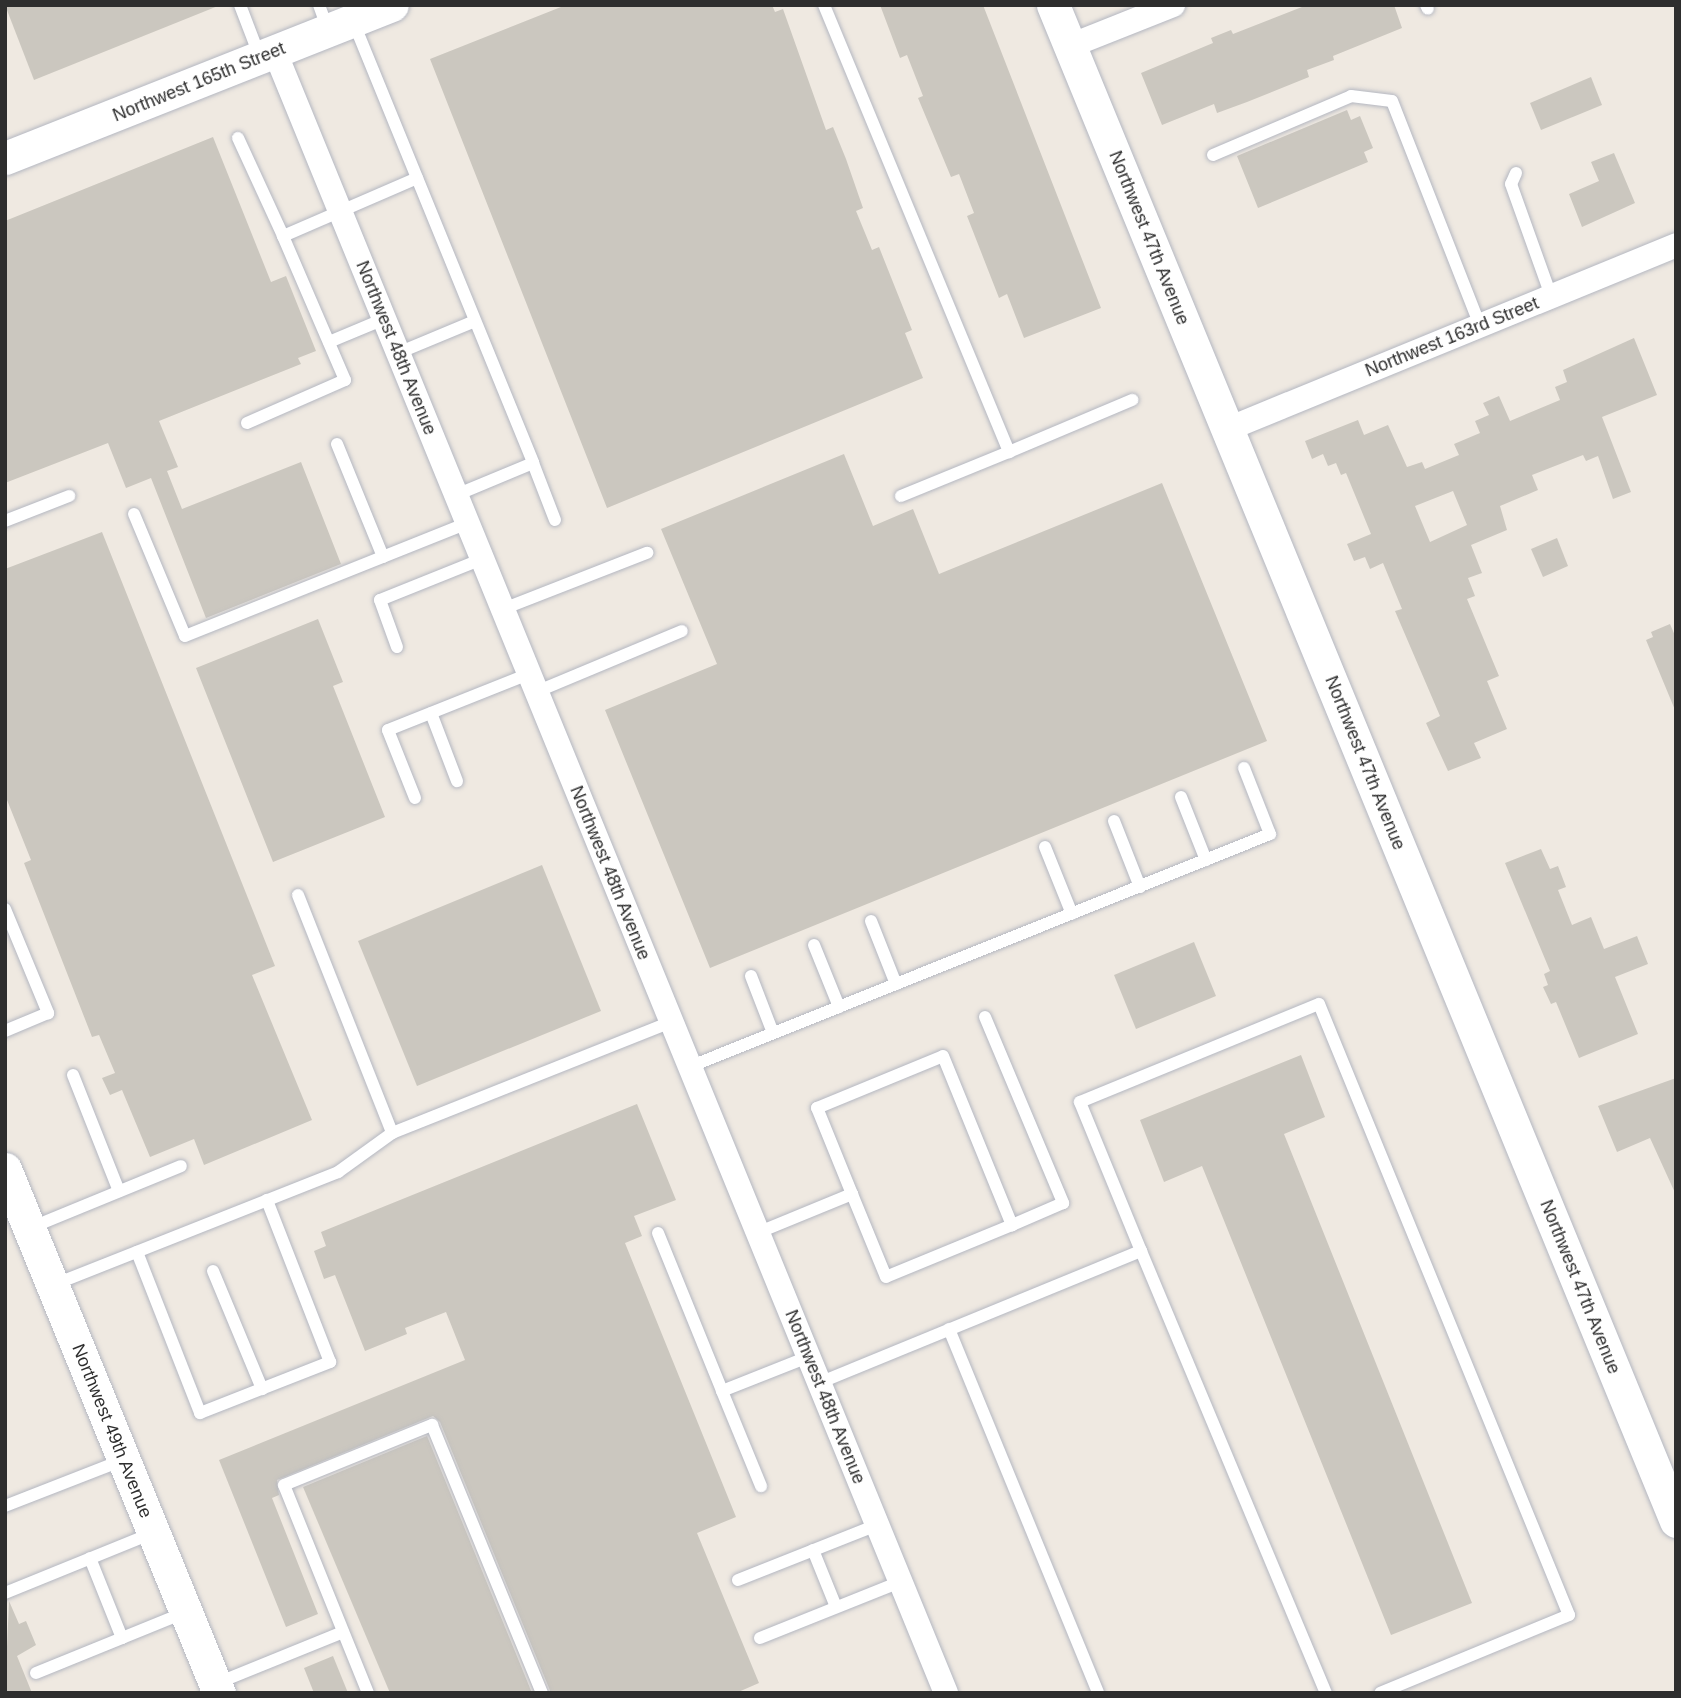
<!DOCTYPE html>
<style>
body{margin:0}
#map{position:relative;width:1681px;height:1698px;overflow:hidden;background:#efe9e1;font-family:Helvetica,sans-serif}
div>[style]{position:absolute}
.building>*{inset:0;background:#cbc7bf}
.roads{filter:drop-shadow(0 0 2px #b4b7c1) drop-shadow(0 0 2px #b4b7c1)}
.lane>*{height:12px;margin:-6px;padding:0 6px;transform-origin:6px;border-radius:6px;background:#fff}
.street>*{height:24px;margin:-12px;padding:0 12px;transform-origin:12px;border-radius:12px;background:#fff}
.secondary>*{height:33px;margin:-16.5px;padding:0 16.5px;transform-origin:16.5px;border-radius:16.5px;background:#fff}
span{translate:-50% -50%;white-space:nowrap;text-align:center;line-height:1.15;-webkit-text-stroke:6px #fff;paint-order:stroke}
.street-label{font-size:18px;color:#2e2e2e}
.frame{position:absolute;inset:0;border:7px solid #2e2e2e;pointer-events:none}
</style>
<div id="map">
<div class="building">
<i style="clip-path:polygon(5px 5px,217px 5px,218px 6px,34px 80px)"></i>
<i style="clip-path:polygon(566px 5px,772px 5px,775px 12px,783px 9px,826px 130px,833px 127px,846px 159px,863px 208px,856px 211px,872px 250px,879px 247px,912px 330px,905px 333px,923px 378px,607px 508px,430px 59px)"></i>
<i style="clip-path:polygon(880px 5px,983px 5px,1101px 308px,1024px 338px,1007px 294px,999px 298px,967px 216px,974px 213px,959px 174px,951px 177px,918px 98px,923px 96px,907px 55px,900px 58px)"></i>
<i style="clip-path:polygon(1307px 5px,1394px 5px,1402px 28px,1333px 56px,1334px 60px,1307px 70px,1309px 77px,1247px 102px,1217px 113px,1214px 104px,1162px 125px,1141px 73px,1213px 43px,1211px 38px,1231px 30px,1233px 34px)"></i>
<i style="clip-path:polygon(1591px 77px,1602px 105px,1541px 130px,1530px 103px)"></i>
<i style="clip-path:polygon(1347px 110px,1351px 120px,1360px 116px,1373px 148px,1364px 152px,1368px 162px,1258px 208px,1237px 156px)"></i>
<i style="clip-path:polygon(213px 137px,271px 282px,286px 276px,316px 351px,298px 358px,301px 364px,159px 421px,178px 467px,167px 471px,182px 509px,301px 462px,341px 564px,206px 618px,151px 478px,126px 488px,108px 443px,5px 483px,5px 221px)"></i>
<i style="clip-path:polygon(1614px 153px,1635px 203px,1582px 227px,1569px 194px,1599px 181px,1591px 162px)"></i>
<i style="clip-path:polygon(evenodd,1634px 338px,1657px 395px,1602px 417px,1631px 492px,1613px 499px,1598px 456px,1586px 461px,1583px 455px,1532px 475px,1538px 490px,1500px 506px,1507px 530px,1471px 545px,1482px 573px,1468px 578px,1475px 596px,1467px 599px,1499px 676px,1487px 681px,1507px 729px,1474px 743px,1481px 758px,1448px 771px,1426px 723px,1440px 716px,1395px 611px,1402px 609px,1383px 563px,1370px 569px,1365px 557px,1354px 561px,1347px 544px,1371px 534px,1346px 473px,1341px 475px,1336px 463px,1328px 466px,1323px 454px,1312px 459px,1305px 441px,1358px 420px,1364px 435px,1388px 425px,1407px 467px,1422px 462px,1425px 469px,1459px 455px,1454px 444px,1480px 433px,1475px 421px,1489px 415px,1483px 403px,1499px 396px,1510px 421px,1560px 400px,1555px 387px,1567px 382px,1563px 370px,1634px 338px,1453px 491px,1467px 525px,1430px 542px,1415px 506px,1453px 491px)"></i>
<i style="clip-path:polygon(844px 454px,873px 526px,913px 509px,939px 574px,1162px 483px,1267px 741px,710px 968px,605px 710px,717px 664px,661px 529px)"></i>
<i style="clip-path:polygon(102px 532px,275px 966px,252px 975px,312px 1120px,204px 1165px,194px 1139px,150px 1157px,122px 1090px,110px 1095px,102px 1078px,115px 1073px,99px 1035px,92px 1037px,24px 863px,31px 860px,5px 795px,5px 569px)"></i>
<i style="clip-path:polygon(1557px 538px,1568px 566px,1543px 577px,1531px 549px)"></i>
<i style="clip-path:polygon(318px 619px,343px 682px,333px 686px,385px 817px,273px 862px,196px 668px)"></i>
<i style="clip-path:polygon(1670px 624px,1676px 638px,1675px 710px,1646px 640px,1653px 637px,1651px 632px)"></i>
<i style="clip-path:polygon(1541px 849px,1550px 869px,1558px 866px,1566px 887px,1558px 890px,1572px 925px,1591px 917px,1604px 949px,1637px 936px,1648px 964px,1615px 977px,1638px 1034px,1579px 1058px,1556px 1002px,1551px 1004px,1543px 987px,1548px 985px,1544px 974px,1550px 971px,1505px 863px)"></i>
<i style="clip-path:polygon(542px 865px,601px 1011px,417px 1086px,358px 941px)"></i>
<i style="clip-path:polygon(1194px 942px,1216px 996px,1136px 1029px,1114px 975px)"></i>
<i style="clip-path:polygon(1301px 1055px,1325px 1117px,1284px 1134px,1472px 1603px,1391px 1635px,1202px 1166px,1164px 1182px,1140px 1120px)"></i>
<i style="clip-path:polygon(1676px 1078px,1676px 1195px,1650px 1138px,1617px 1152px,1598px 1106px)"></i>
<i style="clip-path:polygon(637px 1104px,676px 1200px,634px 1216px,642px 1236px,625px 1243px,736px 1517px,697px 1533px,759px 1683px,736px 1693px,551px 1693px,440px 1422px,433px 1416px,277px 1480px,279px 1495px,272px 1498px,318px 1614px,286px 1627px,219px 1460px,465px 1360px,446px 1312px,405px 1328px,407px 1334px,365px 1351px,335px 1275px,324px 1279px,314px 1251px,326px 1246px,321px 1232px)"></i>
<i style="clip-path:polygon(427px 1436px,532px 1693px,390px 1693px,303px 1487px)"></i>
<i style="clip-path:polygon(9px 1601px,19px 1624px,26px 1621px,36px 1645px,17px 1656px,32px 1693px,5px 1693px)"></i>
<i style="clip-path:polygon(333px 1656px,348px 1693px,314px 1693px,304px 1668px)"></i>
</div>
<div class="roads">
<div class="lane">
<i style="left:240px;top:5px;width:56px;rotate:69deg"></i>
<i style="left:319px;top:5px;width:27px;rotate:70deg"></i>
<i style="left:824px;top:5px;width:484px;rotate:67.5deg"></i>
<i style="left:1009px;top:452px;width:134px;rotate:-22.9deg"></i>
<i style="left:1426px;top:5px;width:4px;rotate:63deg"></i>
<i style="left:353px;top:21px;width:477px;rotate:67.8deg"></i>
<i style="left:533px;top:463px;width:83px;rotate:157.4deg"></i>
<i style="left:238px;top:138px;width:108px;rotate:65.3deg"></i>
<i style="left:1213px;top:155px;width:150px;rotate:-23.1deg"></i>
<i style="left:1351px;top:96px;width:41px;rotate:7deg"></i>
<i style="left:1392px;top:101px;width:241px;rotate:68.6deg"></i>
<i style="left:1516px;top:173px;width:12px;rotate:114deg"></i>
<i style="left:1511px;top:184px;width:119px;rotate:70.3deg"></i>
<i style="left:329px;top:342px;width:60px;rotate:-22.7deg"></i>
<i style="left:398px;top:353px;width:83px;rotate:-22.6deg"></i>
<i style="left:247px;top:423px;width:107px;rotate:-23.7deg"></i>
<i style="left:345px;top:380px;width:157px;rotate:-113.3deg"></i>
<i style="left:283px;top:236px;width:146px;rotate:-23.4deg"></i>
<i style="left:337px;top:444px;width:122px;rotate:67.8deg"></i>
<i style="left:533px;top:463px;width:61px;rotate:68.9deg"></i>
<i style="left:901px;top:496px;width:117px;rotate:-22.2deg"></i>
<i style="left:134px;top:514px;width:132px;rotate:67.3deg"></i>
<i style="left:185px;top:636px;width:304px;rotate:-21.8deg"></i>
<i style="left:5px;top:521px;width:69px;rotate:-21.3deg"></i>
<i style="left:503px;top:609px;width:155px;rotate:-21.3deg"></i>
<i style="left:397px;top:647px;width:50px;rotate:-109.9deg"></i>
<i style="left:380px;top:600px;width:110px;rotate:-21.9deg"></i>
<i style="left:536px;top:692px;width:158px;rotate:-22.7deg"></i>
<i style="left:431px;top:713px;width:73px;rotate:69.1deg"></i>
<i style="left:1181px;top:797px;width:68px;rotate:68.4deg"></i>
<i style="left:415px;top:798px;width:73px;rotate:-111.7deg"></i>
<i style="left:388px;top:730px;width:152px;rotate:-21.7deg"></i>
<i style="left:1114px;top:821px;width:71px;rotate:68.5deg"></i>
<i style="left:1045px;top:847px;width:72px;rotate:68.1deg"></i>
<i style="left:298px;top:895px;width:256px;rotate:68.4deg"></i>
<i style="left:392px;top:1133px;width:300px;rotate:-21.7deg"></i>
<i style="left:5px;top:909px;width:113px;rotate:67.5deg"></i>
<i style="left:48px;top:1013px;width:47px;rotate:157.3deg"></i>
<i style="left:871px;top:921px;width:68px;rotate:68.4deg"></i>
<i style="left:814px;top:945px;width:67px;rotate:68deg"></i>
<i style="left:751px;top:976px;width:61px;rotate:68.9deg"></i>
<i style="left:985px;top:1017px;width:202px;rotate:67.2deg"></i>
<i style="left:1063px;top:1203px;width:56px;rotate:156.7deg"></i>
<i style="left:689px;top:1067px;width:626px;rotate:-21.85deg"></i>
<i style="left:1270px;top:834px;width:71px;rotate:-111.5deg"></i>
<i style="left:73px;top:1075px;width:125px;rotate:68.4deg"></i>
<i style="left:30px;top:1228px;width:163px;rotate:-22.3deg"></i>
<i style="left:658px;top:1233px;width:170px;rotate:67.9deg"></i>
<i style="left:722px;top:1391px;width:92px;rotate:-21.6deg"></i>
<i style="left:757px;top:1233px;width:103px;rotate:-22.3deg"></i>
<i style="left:852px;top:1194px;width:93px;rotate:-112.1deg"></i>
<i style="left:817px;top:1108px;width:136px;rotate:-22.4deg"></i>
<i style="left:943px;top:1056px;width:183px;rotate:67.8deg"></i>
<i style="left:1012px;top:1225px;width:136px;rotate:157.6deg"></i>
<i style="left:886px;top:1277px;width:90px;rotate:-112.3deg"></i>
<i style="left:1141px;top:1251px;width:479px;rotate:67.3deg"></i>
<i style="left:137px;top:1252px;width:173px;rotate:68.6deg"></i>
<i style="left:200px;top:1413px;width:140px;rotate:-21.4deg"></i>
<i style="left:330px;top:1362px;width:174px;rotate:-111.3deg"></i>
<i style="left:213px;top:1271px;width:128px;rotate:67.4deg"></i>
<i style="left:53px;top:1285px;width:307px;rotate:-21.6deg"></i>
<i style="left:338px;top:1172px;width:67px;rotate:-35.8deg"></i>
<i style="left:949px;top:1329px;width:393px;rotate:67.7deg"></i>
<i style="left:819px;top:1383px;width:348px;rotate:-22.3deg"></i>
<i style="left:1141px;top:1251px;width:161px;rotate:-112.3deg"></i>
<i style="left:1080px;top:1102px;width:258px;rotate:-22.3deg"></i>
<i style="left:1319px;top:1004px;width:660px;rotate:67.75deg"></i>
<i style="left:1569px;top:1615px;width:204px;rotate:157.6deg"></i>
<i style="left:722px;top:1391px;width:103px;rotate:67.7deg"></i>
<i style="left:5px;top:1506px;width:127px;rotate:-21.3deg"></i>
<i style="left:813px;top:1550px;width:61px;rotate:68deg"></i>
<i style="left:738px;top:1580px;width:149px;rotate:-21.6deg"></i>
<i style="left:5px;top:1593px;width:160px;rotate:-22.1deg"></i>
<i style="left:122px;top:1638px;width:69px;rotate:-22.1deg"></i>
<i style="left:760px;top:1638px;width:151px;rotate:-21.8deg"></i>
<i style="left:36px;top:1673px;width:93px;rotate:-22.1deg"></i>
<i style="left:122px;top:1638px;width:86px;rotate:-111.8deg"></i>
<i style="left:215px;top:1684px;width:138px;rotate:-22.1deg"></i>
<i style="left:368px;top:1693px;width:224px;rotate:-112deg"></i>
<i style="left:284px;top:1485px;width:160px;rotate:-22.1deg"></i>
<i style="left:432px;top:1425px;width:290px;rotate:67.7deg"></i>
</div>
<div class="street">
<i style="left:1070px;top:46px;width:111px;rotate:-21.7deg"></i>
<i style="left:275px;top:52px;width:1773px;rotate:67.76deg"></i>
<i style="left:1228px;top:429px;width:484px;rotate:-22.3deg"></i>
</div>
<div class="secondary">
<i style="left:1053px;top:5px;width:1639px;rotate:67.66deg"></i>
<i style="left:5px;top:158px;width:416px;rotate:-21.6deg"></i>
<i style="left:5px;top:1169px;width:566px;rotate:67.79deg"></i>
</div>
</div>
<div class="street-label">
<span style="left:199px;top:82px;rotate:-22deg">Northwest 165th Street</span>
<span style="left:1149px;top:238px;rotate:68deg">Northwest 47th Avenue</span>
<span style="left:1452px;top:337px;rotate:-22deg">Northwest 163rd Street</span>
<span style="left:396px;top:348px;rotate:68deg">Northwest 48th Avenue</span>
<span style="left:1365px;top:763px;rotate:68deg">Northwest 47th Avenue</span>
<span style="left:610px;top:873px;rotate:68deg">Northwest 48th Avenue</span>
<span style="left:1580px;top:1287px;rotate:68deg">Northwest 47th Avenue</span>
<span style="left:825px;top:1397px;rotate:68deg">Northwest 48th Avenue</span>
<span style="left:112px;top:1431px;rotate:68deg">Northwest 49th Avenue</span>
</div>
<div class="frame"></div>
</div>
